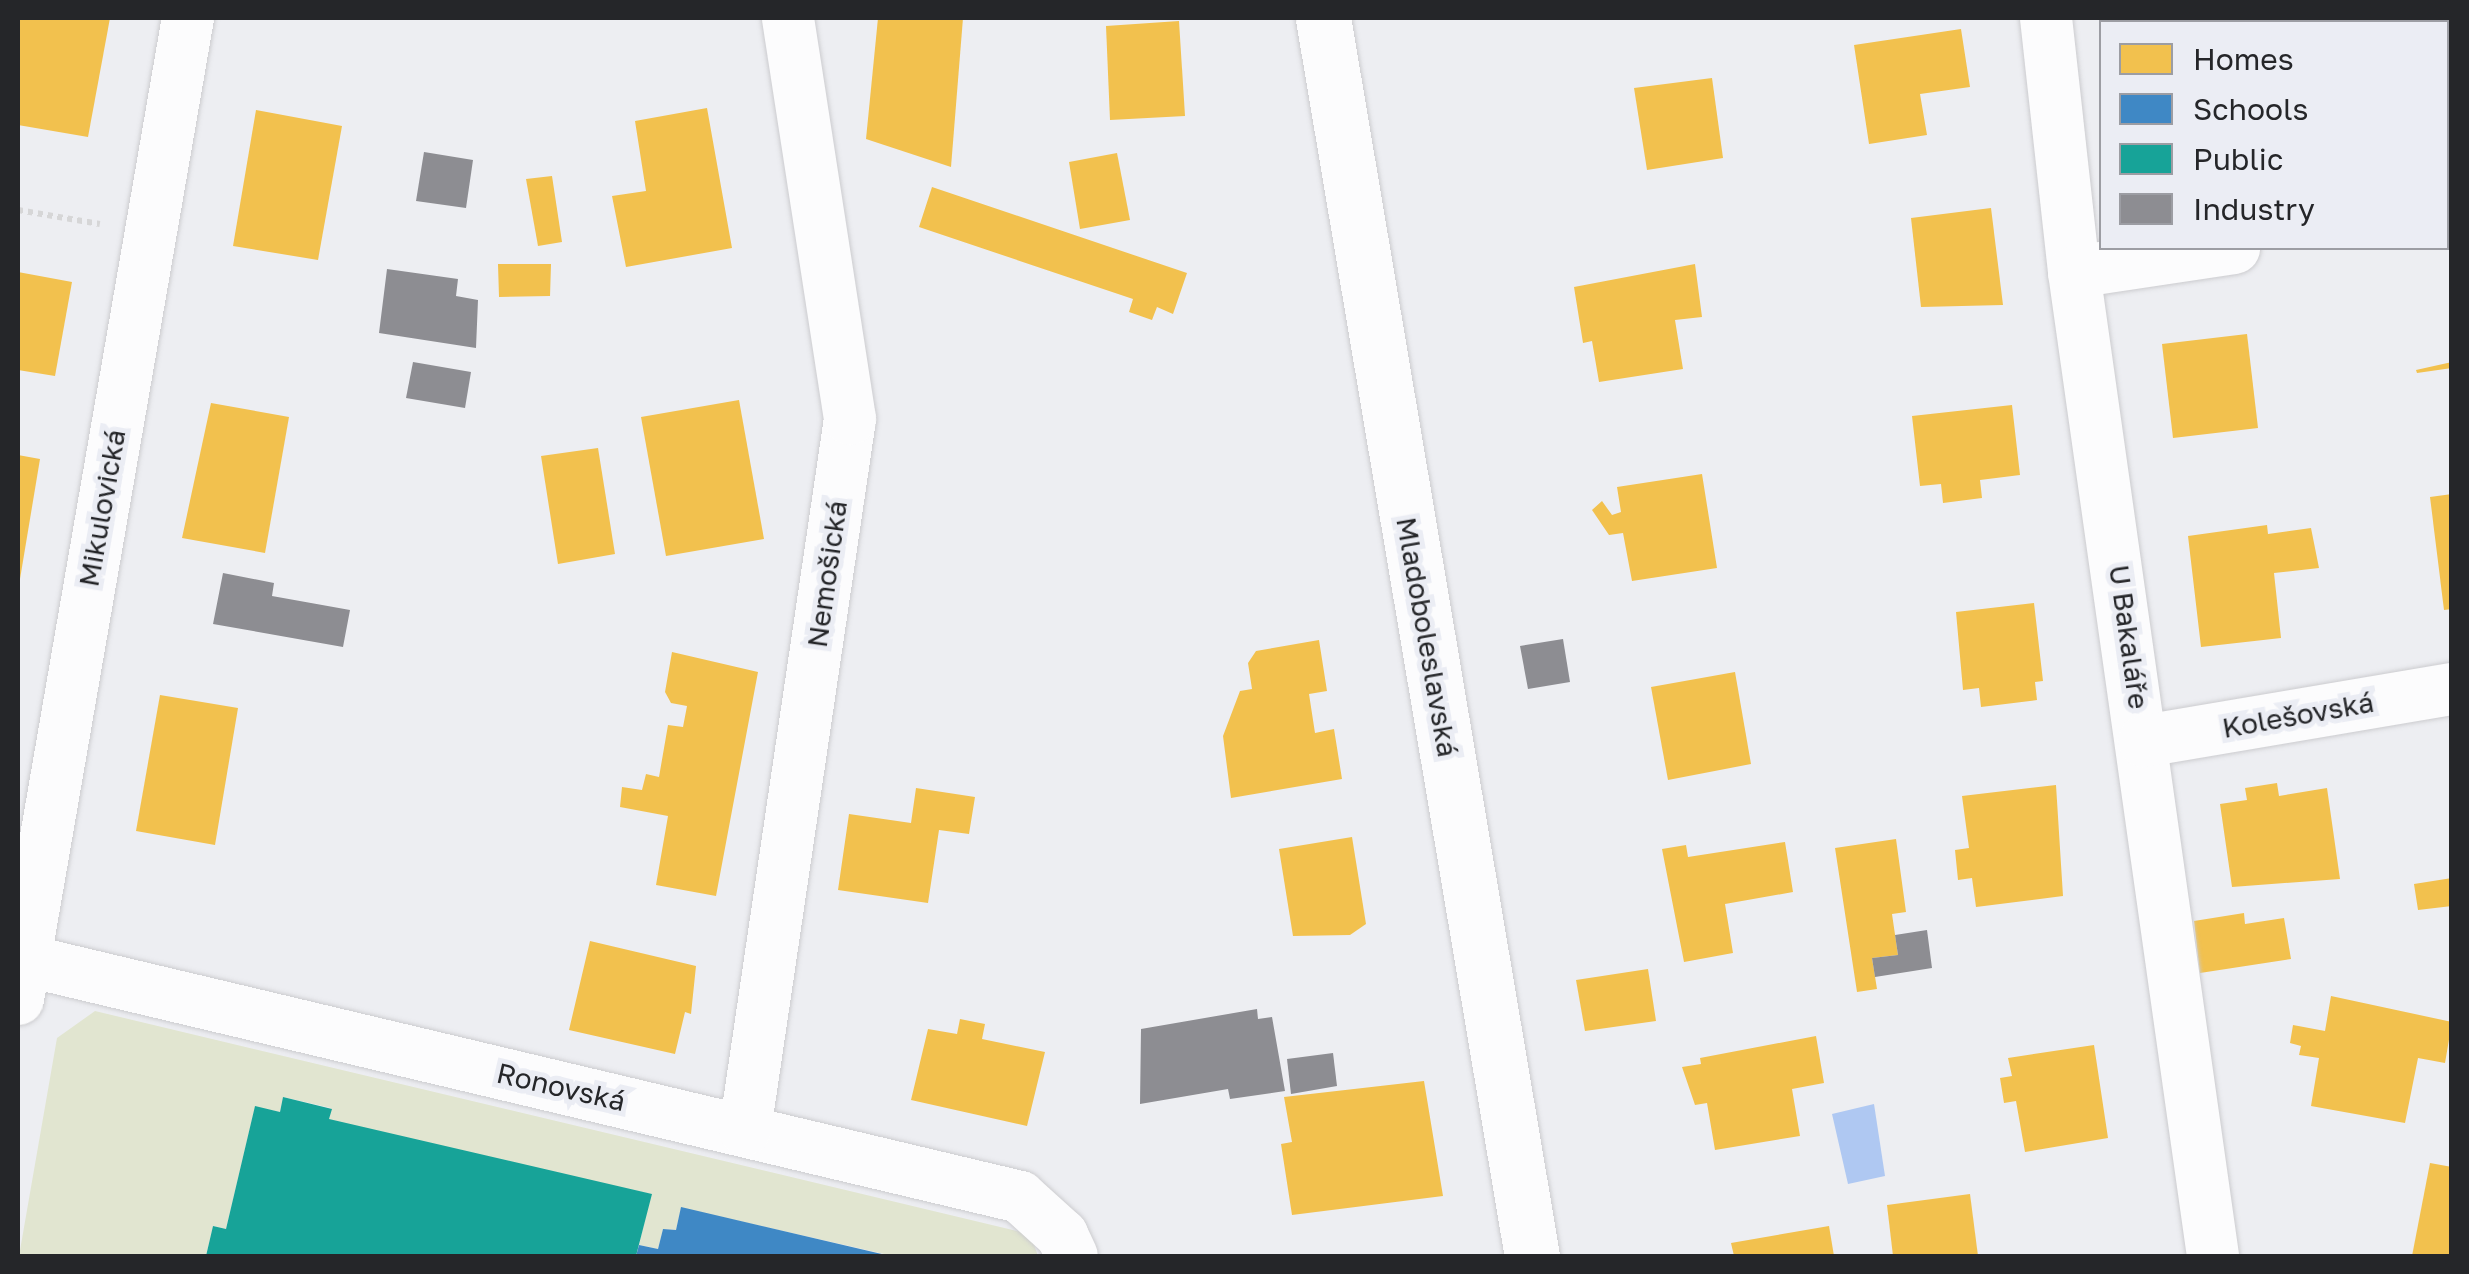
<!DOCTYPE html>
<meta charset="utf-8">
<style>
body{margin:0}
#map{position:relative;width:2469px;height:1274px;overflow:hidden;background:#edeef2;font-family:"Golos Text",sans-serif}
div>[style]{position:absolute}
.green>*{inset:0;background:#e1e5d0}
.water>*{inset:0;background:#afc8f2}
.homes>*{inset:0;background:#f2c14e}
.schools>*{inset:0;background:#3f88c5}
.public>*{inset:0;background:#17a398}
.industry>*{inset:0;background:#8d8d92}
.path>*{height:6px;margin-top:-3px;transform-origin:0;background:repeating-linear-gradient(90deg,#d6d6d7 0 5px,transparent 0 10px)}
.roads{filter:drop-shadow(0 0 2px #cccccf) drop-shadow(0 0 2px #cccccf)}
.minor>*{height:52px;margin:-26px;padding:0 26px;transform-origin:26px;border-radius:26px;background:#fcfcfd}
.major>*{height:55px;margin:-27.5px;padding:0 27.5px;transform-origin:27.5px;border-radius:27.5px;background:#fcfcfd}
span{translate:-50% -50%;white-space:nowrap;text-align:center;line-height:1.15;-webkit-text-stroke:10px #ebedf4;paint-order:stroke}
.street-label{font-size:28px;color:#252629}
.frame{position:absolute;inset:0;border:20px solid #252629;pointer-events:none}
.legend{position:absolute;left:2099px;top:20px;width:350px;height:230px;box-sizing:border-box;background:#ebedf4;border:2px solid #9c9da3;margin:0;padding:12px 18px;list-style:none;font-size:30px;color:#252629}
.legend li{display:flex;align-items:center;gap:20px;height:50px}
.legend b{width:50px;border:2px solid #9c9da3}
</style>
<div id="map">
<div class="green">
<i style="clip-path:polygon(95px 1011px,1030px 1234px,1038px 1256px,893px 1256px,681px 1208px,676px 1230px,663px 1229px,658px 1249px,639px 1245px,651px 1194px,328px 1124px,331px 1108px,283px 1097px,280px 1112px,255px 1107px,226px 1229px,213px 1226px,206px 1256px,19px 1256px,57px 1038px)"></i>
</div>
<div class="water">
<i style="clip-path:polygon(1874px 1104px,1885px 1176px,1848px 1184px,1832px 1114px)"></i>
</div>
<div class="homes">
<i style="clip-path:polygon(18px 18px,110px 18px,88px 137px,18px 125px)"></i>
<i style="clip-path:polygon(878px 18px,963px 18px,951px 167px,866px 139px)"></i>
<i style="clip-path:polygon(1179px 21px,1185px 116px,1110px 120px,1106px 26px)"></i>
<i style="clip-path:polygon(1961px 29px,1970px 87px,1920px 94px,1927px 135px,1869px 144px,1854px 45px)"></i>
<i style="clip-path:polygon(2452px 52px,2452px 139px,2446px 140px,2446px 53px)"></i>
<i style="clip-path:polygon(1712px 78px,1723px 158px,1647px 170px,1634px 88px)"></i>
<i style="clip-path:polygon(707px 108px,732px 248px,626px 267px,612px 196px,646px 191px,635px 121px)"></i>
<i style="clip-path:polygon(256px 110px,342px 126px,318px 260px,233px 246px)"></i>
<i style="clip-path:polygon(1117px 153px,1130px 220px,1080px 229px,1069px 162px)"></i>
<i style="clip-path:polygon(552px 176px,562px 242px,538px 246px,526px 179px)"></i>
<i style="clip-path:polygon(932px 187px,1187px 273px,1173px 314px,1157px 307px,1152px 320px,1129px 312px,1133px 299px,919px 227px)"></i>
<i style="clip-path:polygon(1991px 208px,2003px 305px,1921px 307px,1911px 218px)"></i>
<i style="clip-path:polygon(498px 264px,551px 264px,550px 296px,499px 297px)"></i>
<i style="clip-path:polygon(1695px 264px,1702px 317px,1675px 320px,1683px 369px,1599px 382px,1592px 341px,1583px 343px,1574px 287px)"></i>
<i style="clip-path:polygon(18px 272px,72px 282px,55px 376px,18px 370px)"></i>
<i style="clip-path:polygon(2247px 334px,2258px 428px,2173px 438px,2162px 344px)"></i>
<i style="clip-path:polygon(2452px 362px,2452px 368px,2417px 373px,2416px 370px)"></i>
<i style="clip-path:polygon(739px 400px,764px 539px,666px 556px,641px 417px)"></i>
<i style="clip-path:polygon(211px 403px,289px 417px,265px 553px,182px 538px)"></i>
<i style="clip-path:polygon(2012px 405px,2020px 475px,1980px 480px,1982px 498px,1943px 503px,1941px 484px,1920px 486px,1912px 416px)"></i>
<i style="clip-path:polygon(598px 448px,615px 554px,558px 564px,541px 456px)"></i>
<i style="clip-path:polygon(18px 455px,40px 459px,20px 579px,18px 578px)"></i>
<i style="clip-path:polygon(1702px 474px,1717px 568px,1632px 581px,1623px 533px,1609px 535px,1592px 510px,1602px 501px,1612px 515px,1621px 512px,1617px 487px)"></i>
<i style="clip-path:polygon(2452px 494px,2452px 609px,2444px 610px,2430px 497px)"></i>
<i style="clip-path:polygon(2267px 525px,2268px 534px,2311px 528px,2319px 568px,2274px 573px,2281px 638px,2201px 647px,2188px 536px)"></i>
<i style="clip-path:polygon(2034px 603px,2043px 681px,2035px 682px,2037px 700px,1981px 707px,1979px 688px,1963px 690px,1956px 612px)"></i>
<i style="clip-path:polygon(1319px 640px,1327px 691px,1309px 694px,1315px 733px,1334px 729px,1342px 779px,1231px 798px,1223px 736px,1240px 691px,1252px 689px,1248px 663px,1256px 651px)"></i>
<i style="clip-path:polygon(672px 652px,758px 672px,716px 896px,656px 885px,668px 816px,620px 807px,622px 787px,642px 790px,646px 774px,659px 777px,668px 725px,683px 727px,687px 706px,671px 703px,665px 692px)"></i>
<i style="clip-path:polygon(1735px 672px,1751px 764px,1668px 780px,1651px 687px)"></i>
<i style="clip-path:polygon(160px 695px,238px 708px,215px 845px,136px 831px)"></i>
<i style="clip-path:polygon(2277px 783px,2279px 796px,2327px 788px,2340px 879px,2232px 887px,2220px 804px,2247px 800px,2245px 788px)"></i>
<i style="clip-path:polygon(2056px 785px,2063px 896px,1976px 907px,1972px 878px,1958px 880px,1955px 850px,1969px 848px,1962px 796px)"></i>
<i style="clip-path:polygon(916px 788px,975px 797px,969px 834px,939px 830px,928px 903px,838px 890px,849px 814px,911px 823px)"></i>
<i style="clip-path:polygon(1352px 837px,1366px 924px,1350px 935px,1293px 936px,1279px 849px)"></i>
<i style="clip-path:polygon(1896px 839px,1906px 912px,1892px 914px,1898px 955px,1872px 958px,1877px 989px,1857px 992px,1835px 848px)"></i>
<i style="clip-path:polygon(1785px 842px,1793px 892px,1725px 904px,1733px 953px,1684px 962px,1662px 849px,1686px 845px,1688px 857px)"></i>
<i style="clip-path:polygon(2452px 878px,2452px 906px,2418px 910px,2414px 884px)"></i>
<i style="clip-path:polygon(2244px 913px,2245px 924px,2284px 918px,2291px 959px,2200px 973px,2194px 921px)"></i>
<i style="clip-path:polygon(590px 941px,696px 966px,691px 1014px,685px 1012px,675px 1054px,569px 1030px)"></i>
<i style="clip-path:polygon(1648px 969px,1656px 1021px,1585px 1031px,1576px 980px)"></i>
<i style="clip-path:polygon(2331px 996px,2452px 1022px,2445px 1063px,2418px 1058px,2405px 1123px,2311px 1106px,2319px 1058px,2299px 1055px,2301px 1046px,2290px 1043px,2293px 1025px,2325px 1031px)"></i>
<i style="clip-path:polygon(960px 1019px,985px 1024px,982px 1039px,1045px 1052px,1027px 1126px,911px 1100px,928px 1029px,957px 1034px)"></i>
<i style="clip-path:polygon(1816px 1036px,1824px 1083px,1792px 1089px,1800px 1136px,1715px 1150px,1707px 1103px,1695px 1105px,1682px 1067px,1701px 1064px,1700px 1058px)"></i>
<i style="clip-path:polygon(2094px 1045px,2108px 1138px,2025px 1152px,2016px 1101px,2004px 1103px,2000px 1078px,2012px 1076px,2008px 1058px)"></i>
<i style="clip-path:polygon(1424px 1081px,1443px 1196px,1292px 1215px,1281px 1144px,1292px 1142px,1284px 1097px)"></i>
<i style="clip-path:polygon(2430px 1163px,2452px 1167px,2452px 1256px,2412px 1256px)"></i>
<i style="clip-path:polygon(1970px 1194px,1978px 1256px,1893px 1256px,1887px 1205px)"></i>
<i style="clip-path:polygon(1829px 1226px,1834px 1256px,1734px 1256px,1731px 1243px)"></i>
</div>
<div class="schools">
<i style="clip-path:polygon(681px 1207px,886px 1255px,886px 1256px,636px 1256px,639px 1245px,658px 1249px,663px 1229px,676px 1230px)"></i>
</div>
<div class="public">
<i style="clip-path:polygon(283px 1097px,332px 1109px,329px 1119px,652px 1194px,636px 1256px,206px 1256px,213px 1226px,226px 1229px,255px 1106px,280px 1112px)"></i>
</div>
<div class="industry">
<i style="clip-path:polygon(424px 152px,473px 160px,466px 208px,416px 201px)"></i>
<i style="clip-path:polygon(387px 269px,458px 279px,456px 296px,478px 300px,476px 348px,379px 333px)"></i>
<i style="clip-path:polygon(413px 362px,471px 372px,465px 408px,406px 398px)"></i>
<i style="clip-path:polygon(223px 573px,274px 583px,272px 596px,350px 610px,343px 647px,213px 624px)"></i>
<i style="clip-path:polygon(1563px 639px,1570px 682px,1528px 689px,1520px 646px)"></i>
<i style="clip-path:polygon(1927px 930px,1932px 968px,1875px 977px,1872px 958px,1898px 955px,1895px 935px)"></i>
<i style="clip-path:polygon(1257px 1009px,1258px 1019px,1272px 1017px,1285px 1091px,1230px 1099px,1228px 1089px,1140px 1104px,1141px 1029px)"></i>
<i style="clip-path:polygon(1333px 1053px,1337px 1086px,1291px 1094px,1287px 1059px)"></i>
</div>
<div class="path">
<i style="left:18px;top:210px;width:83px;rotate:9.7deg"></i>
</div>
<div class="roads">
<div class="minor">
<i style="left:2046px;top:18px;width:256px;rotate:83.7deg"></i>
<i style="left:2074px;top:272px;width:994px;rotate:81.96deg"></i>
<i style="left:2446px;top:215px;width:6px;rotate:-9deg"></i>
<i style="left:2074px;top:272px;width:162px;rotate:-8.5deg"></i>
<i style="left:2144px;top:741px;width:312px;rotate:-9.6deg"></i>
<i style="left:24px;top:960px;width:1024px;rotate:13.38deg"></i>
<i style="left:1020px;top:1197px;width:57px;rotate:42.1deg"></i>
<i style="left:1062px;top:1235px;width:23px;rotate:65deg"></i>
<i style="left:18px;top:999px;width:996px;rotate:-80.17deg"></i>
<i style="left:745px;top:1130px;width:719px;rotate:-81.6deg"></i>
<i style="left:850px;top:419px;width:406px;rotate:-98.8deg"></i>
</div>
<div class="major">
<i style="left:1323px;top:18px;width:1256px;rotate:80.42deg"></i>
</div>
</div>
<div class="street-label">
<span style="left:102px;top:508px;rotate:-80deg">Mikulovická</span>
<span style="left:827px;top:574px;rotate:-82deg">Nemošická</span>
<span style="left:1427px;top:637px;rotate:80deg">Mladoboleslavská</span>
<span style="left:2129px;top:637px;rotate:82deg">U Bakaláře</span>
<span style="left:2298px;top:715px;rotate:-10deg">Kolešovská</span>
<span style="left:561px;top:1087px;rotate:13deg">Ronovská</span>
</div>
<div class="frame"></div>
<ul class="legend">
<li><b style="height:28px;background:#f2c14e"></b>Homes</li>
<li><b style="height:28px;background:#3f88c5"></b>Schools</li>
<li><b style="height:28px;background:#17a398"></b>Public</li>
<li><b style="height:28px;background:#8d8d92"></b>Industry</li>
</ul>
</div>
